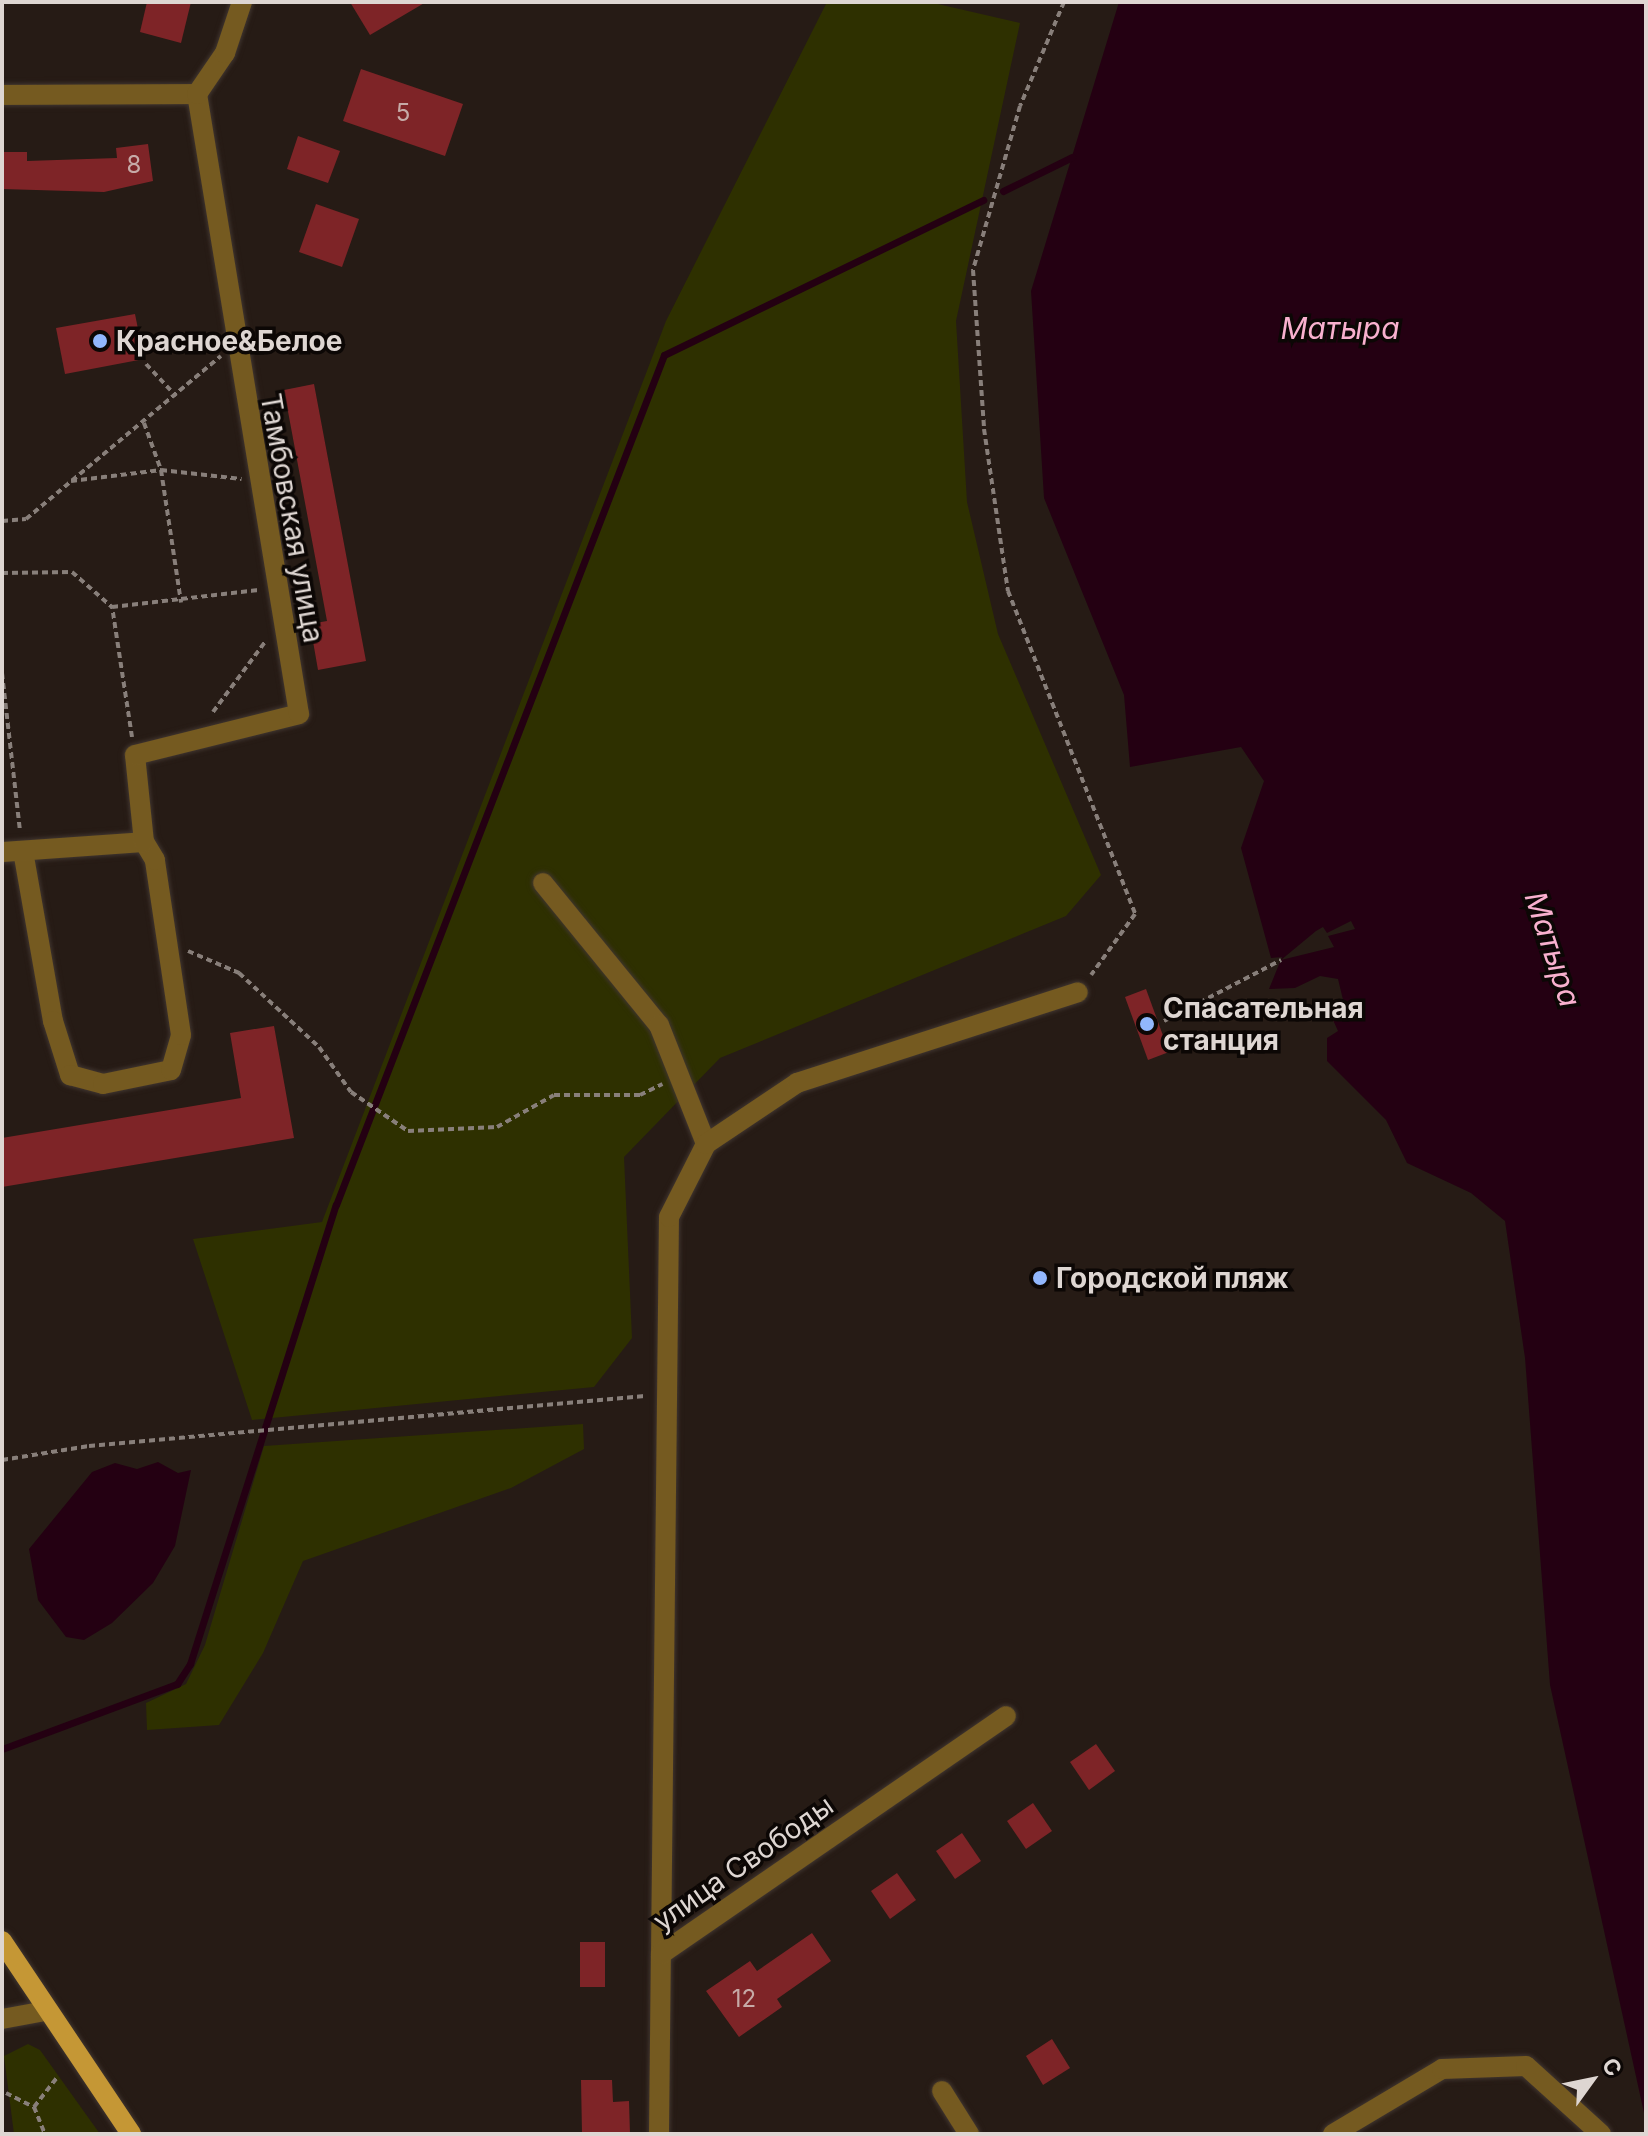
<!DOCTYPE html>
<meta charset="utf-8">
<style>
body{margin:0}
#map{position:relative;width:1648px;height:2136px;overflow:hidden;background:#261b15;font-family:Inter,sans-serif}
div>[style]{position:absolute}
.green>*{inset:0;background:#2e3000}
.water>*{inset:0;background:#240012}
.pier>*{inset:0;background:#261b15}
.stream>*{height:7px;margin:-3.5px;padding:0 3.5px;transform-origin:3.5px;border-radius:3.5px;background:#240012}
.building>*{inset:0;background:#7e2427}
.path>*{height:4px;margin-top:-2px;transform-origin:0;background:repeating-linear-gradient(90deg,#887f7a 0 6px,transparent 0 10px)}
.roads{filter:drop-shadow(0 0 2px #40352f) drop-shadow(0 0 2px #40352f)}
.minor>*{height:20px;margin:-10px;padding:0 10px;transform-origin:10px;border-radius:10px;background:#755a20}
.major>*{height:20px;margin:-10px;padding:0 10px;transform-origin:10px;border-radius:10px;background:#c59735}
.dots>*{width:22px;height:22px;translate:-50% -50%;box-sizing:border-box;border:4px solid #0c0705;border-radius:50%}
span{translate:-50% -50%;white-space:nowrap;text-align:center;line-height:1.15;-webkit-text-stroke:7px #0c0705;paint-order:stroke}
.number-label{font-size:24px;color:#c6aaa7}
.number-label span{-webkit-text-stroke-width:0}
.poi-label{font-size:28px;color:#ded6d2;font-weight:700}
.left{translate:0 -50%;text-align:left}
.street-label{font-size:28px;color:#ded6d2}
.water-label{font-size:30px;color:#f8b0ce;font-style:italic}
.frame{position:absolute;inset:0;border:4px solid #ded6d2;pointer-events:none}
.north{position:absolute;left:1552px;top:2040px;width:80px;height:80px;-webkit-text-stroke:6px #0c0705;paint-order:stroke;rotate:57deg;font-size:22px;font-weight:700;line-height:32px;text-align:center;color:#ded6d2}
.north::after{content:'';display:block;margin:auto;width:28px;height:36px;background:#ded6d2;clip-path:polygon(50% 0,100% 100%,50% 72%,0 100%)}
</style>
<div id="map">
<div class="green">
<i style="clip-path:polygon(827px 2px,929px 2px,1020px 23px,956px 321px,967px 502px,998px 634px,1101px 875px,1066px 916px,720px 1058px,624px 1157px,632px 1338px,594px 1387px,252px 1420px,193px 1239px,322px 1222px,666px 321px)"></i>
<i style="clip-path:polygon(583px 1424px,584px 1449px,511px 1488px,303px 1561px,263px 1653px,219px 1725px,147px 1730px,146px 1703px,186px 1684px,205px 1645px,264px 1446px)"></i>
<i style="clip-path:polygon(28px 2044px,40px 2050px,100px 2134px,14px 2134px,4px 2056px)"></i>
</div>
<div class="water">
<i style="clip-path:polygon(1119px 2px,1646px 2px,1646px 2122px,1550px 1685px,1525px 1358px,1505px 1221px,1471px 1193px,1407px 1163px,1386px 1120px,1327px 1061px,1327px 1038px,1338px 1031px,1333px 1020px,1344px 1004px,1338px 979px,1320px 976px,1295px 988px,1269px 989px,1282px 957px,1271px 958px,1241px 848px,1264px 781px,1241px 747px,1130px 767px,1124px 695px,1044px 498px,1031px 291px)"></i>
<i style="clip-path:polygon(158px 1462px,178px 1473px,191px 1470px,175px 1546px,153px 1583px,112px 1623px,84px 1640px,66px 1637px,38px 1600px,29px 1549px,92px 1472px,115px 1463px,137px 1469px)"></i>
</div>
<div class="pier">
<i style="clip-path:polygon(1351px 921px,1355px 929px,1328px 936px,1334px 947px,1281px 960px,1316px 931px,1323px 927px,1327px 933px)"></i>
</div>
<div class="stream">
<i style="left:1003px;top:191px;width:77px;rotate:-26.2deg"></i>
<i style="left:2px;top:1749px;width:187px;rotate:-20.4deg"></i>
<i style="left:177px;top:1684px;width:24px;rotate:-57deg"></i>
<i style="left:190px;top:1664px;width:482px;rotate:-72.4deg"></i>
<i style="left:336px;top:1205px;width:911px;rotate:-68.9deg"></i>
<i style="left:664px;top:355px;width:355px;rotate:-25.9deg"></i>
</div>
<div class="building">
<i style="clip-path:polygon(147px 2px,191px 2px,181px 43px,140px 32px)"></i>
<i style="clip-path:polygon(350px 2px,426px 2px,370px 35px)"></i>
<i style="clip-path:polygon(361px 69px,463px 104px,445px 156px,343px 121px)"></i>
<i style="clip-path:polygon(298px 136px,340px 151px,328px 183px,287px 169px)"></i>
<i style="clip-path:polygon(148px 144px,153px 181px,104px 192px,2px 189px,2px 152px,27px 152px,27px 161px,117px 158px,116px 148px)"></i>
<i style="clip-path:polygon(316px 204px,359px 219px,342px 267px,299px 252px)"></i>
<i style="clip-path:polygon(135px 314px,144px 359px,65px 374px,56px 328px)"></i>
<i style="clip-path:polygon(314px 384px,366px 661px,318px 670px,310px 624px,327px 621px,284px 390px)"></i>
<i style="clip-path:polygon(1146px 989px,1169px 1052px,1148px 1060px,1125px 997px)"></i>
<i style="clip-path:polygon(274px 1026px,294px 1138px,2px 1187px,2px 1138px,241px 1098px,230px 1033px)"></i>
<i style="clip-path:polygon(1096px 1744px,1115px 1771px,1089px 1790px,1070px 1762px)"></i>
<i style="clip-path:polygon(1033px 1803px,1052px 1831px,1026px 1849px,1007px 1821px)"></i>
<i style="clip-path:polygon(962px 1833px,981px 1861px,955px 1879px,936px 1851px)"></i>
<i style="clip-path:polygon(897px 1873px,916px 1900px,890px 1919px,871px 1891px)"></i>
<i style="clip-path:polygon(812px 1933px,831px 1961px,777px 1999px,782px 2007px,739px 2037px,706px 1991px,750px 1961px,757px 1971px)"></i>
<i style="clip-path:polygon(580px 1942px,605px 1942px,605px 1987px,580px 1987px)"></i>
<i style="clip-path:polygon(1052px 2039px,1070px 2068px,1043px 2085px,1026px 2056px)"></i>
<i style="clip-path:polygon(581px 2080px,612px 2080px,613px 2102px,629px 2101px,630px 2134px,582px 2134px)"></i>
</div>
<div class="path">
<i style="left:1064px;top:2px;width:113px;rotate:112.9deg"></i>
<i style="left:1020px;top:106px;width:171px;rotate:106deg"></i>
<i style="left:973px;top:270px;width:159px;rotate:86deg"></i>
<i style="left:984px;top:429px;width:164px;rotate:81.6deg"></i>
<i style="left:1008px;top:591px;width:347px;rotate:68.5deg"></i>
<i style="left:1135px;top:914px;width:75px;rotate:125.8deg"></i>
<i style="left:146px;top:364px;width:44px;rotate:46.8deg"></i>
<i style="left:144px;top:423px;width:50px;rotate:70.1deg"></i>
<i style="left:161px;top:470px;width:134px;rotate:81.4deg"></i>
<i style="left:71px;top:481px;width:91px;rotate:-7deg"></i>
<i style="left:161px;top:470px;width:81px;rotate:6.4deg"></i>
<i style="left:2px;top:521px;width:24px;rotate:-5deg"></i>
<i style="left:26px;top:519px;width:254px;rotate:-39.9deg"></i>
<i style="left:2px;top:573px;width:70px;rotate:-0.8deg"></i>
<i style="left:72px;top:572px;width:53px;rotate:41.2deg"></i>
<i style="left:2px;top:673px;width:158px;rotate:83.5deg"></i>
<i style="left:213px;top:712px;width:87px;rotate:-53.4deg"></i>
<i style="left:132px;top:737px;width:132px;rotate:-98.7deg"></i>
<i style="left:112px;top:607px;width:148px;rotate:-6.6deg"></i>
<i style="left:188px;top:951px;width:56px;rotate:23.3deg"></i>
<i style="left:239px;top:973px;width:109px;rotate:42.8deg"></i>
<i style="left:319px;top:1047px;width:55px;rotate:54.6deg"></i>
<i style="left:351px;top:1092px;width:69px;rotate:34.4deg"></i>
<i style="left:408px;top:1131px;width:89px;rotate:-2.6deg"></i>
<i style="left:497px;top:1127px;width:65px;rotate:-29.3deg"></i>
<i style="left:554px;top:1095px;width:86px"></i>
<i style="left:640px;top:1095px;width:25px;rotate:-26deg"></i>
<i style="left:1164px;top:1021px;width:132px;rotate:-27.5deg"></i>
<i style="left:2px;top:1460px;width:88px;rotate:-9.1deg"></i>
<i style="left:89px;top:1446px;width:558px;rotate:-5.14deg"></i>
<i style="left:6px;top:2093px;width:31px;rotate:27deg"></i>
<i style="left:34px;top:2107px;width:29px;rotate:68deg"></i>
<i style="left:34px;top:2107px;width:39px;rotate:-52deg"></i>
</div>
<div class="roads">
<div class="minor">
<i style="left:2px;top:95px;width:195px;rotate:-0.3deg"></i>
<i style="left:23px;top:851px;width:173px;rotate:80deg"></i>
<i style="left:53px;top:1021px;width:57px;rotate:72.5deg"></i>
<i style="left:70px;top:1075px;width:34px;rotate:15deg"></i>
<i style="left:103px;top:1084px;width:69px;rotate:-11.6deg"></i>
<i style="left:171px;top:1070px;width:36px;rotate:-74deg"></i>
<i style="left:181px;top:1035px;width:177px;rotate:-98.5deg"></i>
<i style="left:155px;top:860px;width:21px;rotate:-121deg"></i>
<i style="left:2px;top:852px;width:142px;rotate:-4deg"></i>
<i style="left:144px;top:842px;width:87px;rotate:-95.9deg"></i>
<i style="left:135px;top:755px;width:169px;rotate:-14deg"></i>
<i style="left:299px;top:714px;width:628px;rotate:-99.34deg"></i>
<i style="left:197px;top:94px;width:50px;rotate:-55.7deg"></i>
<i style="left:225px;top:53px;width:54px;rotate:-71.6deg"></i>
<i style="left:543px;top:883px;width:183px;rotate:50.8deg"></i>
<i style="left:659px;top:1025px;width:128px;rotate:68.4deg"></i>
<i style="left:661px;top:1954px;width:737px;rotate:-89.38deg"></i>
<i style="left:669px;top:1217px;width:82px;rotate:-63.1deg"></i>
<i style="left:706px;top:1144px;width:110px;rotate:-33.8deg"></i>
<i style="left:797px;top:1083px;width:295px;rotate:-17.9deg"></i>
<i style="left:2px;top:2019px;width:44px;rotate:-10.5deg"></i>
<i style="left:942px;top:2091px;width:51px;rotate:57.9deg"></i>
<i style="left:659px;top:2134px;width:180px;rotate:-89.4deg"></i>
<i style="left:661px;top:1954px;width:419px;rotate:-34.6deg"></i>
<i style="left:1333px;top:2134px;width:127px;rotate:-30.8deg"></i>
<i style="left:1442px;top:2069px;width:84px;rotate:-2deg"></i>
<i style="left:1526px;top:2066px;width:101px;rotate:42.2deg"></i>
</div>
<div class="major">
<i style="left:2px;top:1941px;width:232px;rotate:56.2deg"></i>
</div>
</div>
<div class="dots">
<i style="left:100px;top:341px;background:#92b7fd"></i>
<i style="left:1147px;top:1024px;background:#92b7fd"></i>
<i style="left:1040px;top:1278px;background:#92b7fd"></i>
</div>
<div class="number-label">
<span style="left:403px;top:113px">5</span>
<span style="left:134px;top:165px">8</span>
<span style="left:744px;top:1999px">12</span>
</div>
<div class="poi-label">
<span class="left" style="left:116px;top:341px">Красное&amp;Белое</span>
<span class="left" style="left:1163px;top:1024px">Спасательная<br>станция</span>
<span class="left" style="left:1056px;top:1278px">Городской пляж</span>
</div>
<div class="street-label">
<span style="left:292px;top:518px;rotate:80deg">Тамбовская улица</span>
<span style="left:743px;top:1863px;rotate:-35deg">улица Свободы</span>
</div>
<div class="water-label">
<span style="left:1340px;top:328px">Матыра</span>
<span style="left:1553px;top:949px;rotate:72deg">Матыра</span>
</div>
<div class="frame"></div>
<div class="north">С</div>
</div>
